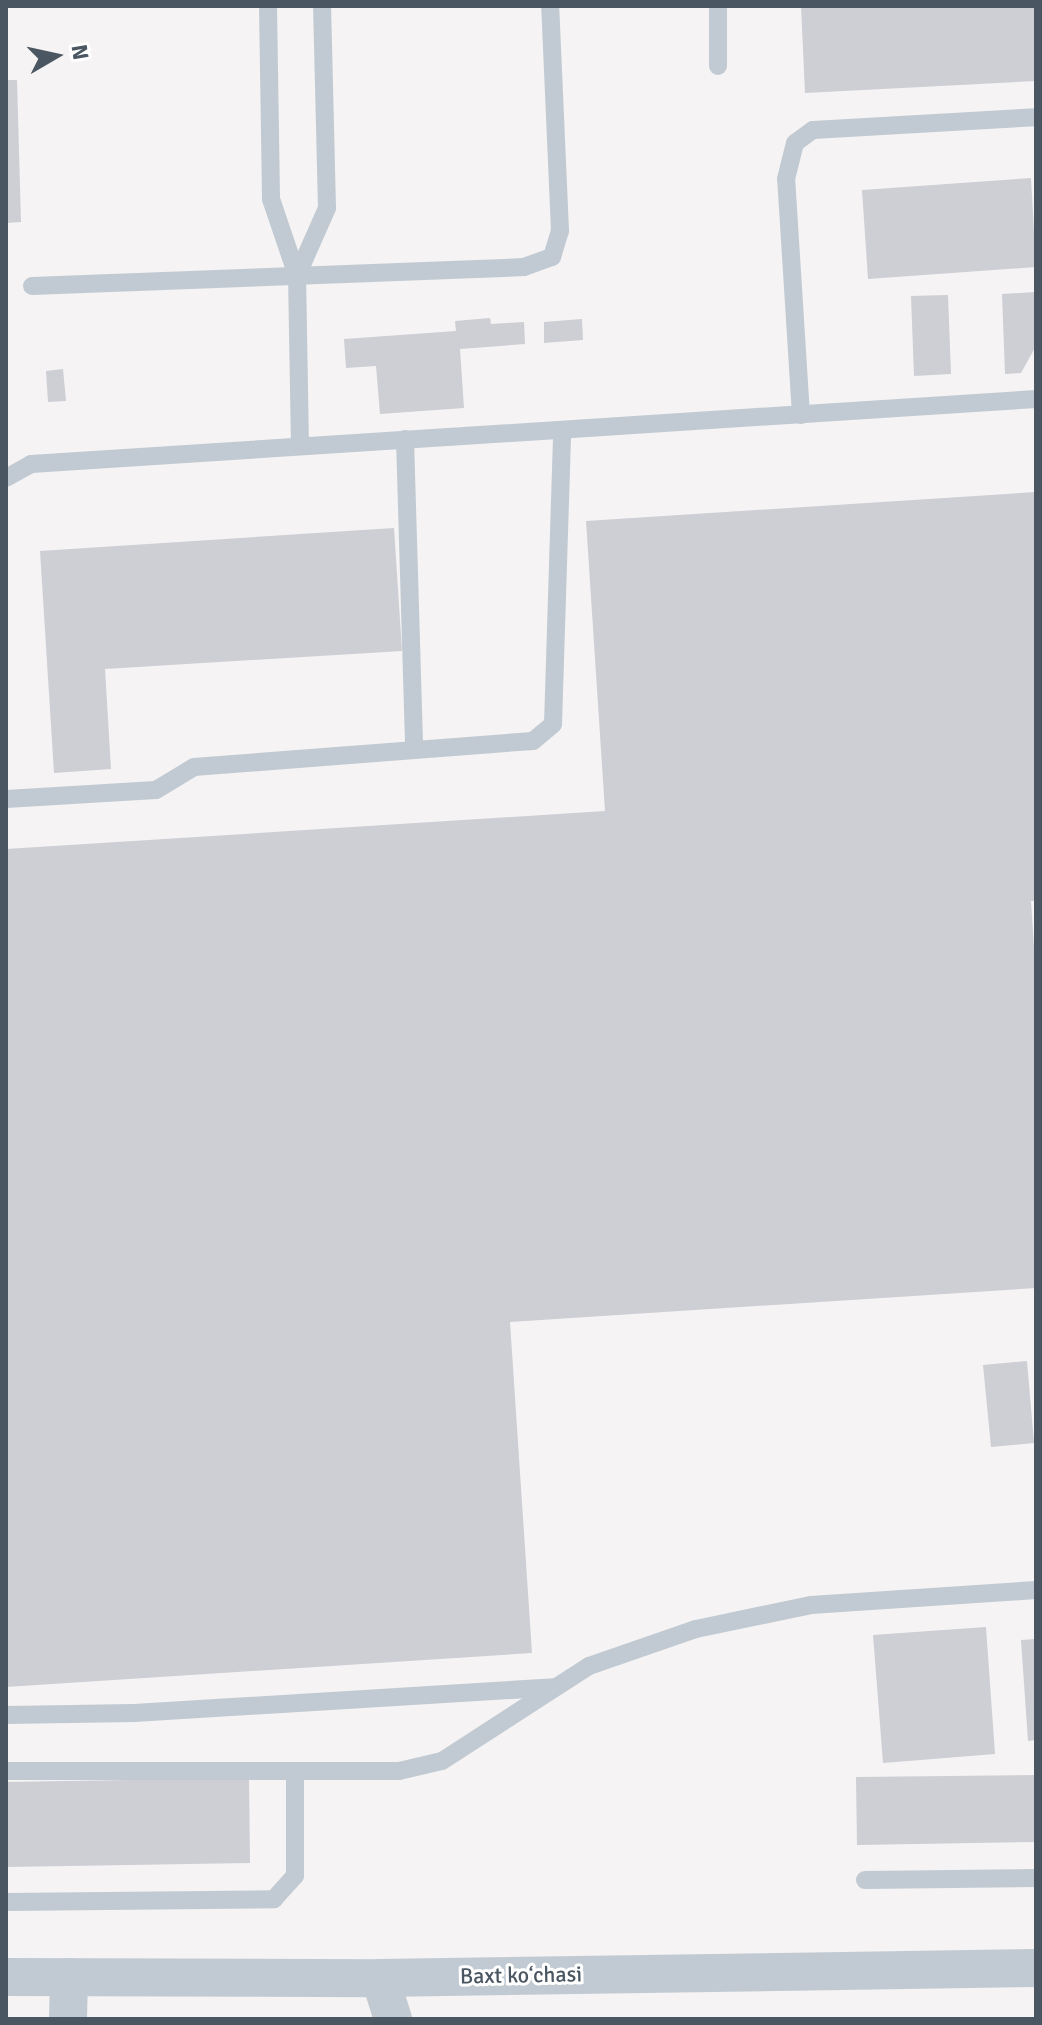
<!DOCTYPE html>
<meta charset="utf-8">
<style>
body{margin:0}
#map{position:relative;width:1042px;height:2025px;overflow:hidden;background:#f5f3f3;font-family:Signika,sans-serif}
div>[style]{position:absolute}
.building>*{inset:0;background:#cdcfd5}
.service>*{height:18px;margin:-9px;padding:0 9px;transform-origin:9px;border-radius:9px;background:#c1cad2}
.minor>*{height:38px;margin:-19px;padding:0 19px;transform-origin:19px;border-radius:19px;background:#c1cad2}
span{translate:-50% -50%;white-space:nowrap;text-align:center;line-height:1.15;-webkit-text-stroke:6px #fff;paint-order:stroke}
.street-label{font-size:22px;color:#4a5661}
.frame{position:absolute;inset:0;border:8px solid #4a5661;pointer-events:none}
.north{position:absolute;left:16px;top:16px;width:80px;height:80px;-webkit-text-stroke:6px #fff;paint-order:stroke;rotate:81deg;font-size:22px;font-weight:700;line-height:32px;text-align:center;color:#4a5661}
.north::after{content:'';display:block;margin:auto;width:28px;height:36px;background:#4a5661;clip-path:polygon(50% 0,100% 100%,50% 72%,0 100%)}
</style>
<div id="map">
<div class="building">
<i style="clip-path:polygon(801px 6px,1036px 6px,1036px 81px,805px 93px)"></i>
<i style="clip-path:polygon(6px 80px,17px 80px,21px 222px,6px 223px)"></i>
<i style="clip-path:polygon(1031px 178px,1036px 267px,868px 279px,862px 190px)"></i>
<i style="clip-path:polygon(1036px 292px,1036px 346px,1021px 373px,1005px 374px,1002px 294px)"></i>
<i style="clip-path:polygon(948px 295px,951px 374px,914px 376px,911px 296px)"></i>
<i style="clip-path:polygon(490px 318px,491px 324px,524px 322px,525px 344px,460px 349px,464px 408px,380px 414px,376px 366px,346px 368px,344px 339px,456px 331px,455px 321px)"></i>
<i style="clip-path:polygon(582px 319px,583px 340px,544px 343px,544px 322px)"></i>
<i style="clip-path:polygon(63px 369px,66px 401px,48px 402px,46px 371px)"></i>
<i style="clip-path:polygon(1036px 492px,1036px 901px,1031px 901px,1036px 978px,1036px 1288px,510px 1322px,532px 1653px,6px 1687px,6px 849px,605px 811px,586px 521px)"></i>
<i style="clip-path:polygon(394px 528px,402px 651px,105px 669px,111px 769px,54px 773px,40px 551px)"></i>
<i style="clip-path:polygon(1027px 1361px,1034px 1443px,991px 1447px,983px 1365px)"></i>
<i style="clip-path:polygon(986px 1627px,995px 1754px,883px 1763px,873px 1635px)"></i>
<i style="clip-path:polygon(1036px 1639px,1036px 1740px,1028px 1741px,1021px 1640px)"></i>
<i style="clip-path:polygon(1036px 1775px,1036px 1842px,857px 1845px,856px 1777px)"></i>
<i style="clip-path:polygon(249px 1778px,250px 1863px,6px 1867px,6px 1782px)"></i>
</div>
<div class="service">
<i style="left:268px;top:6px;width:193px;rotate:89.1deg"></i>
<i style="left:271px;top:199px;width:81px;rotate:71.3deg"></i>
<i style="left:718px;top:66px;width:60px;rotate:-90deg"></i>
<i style="left:32px;top:286px;width:492px;rotate:-2.2deg"></i>
<i style="left:524px;top:267px;width:30px;rotate:-20deg"></i>
<i style="left:552px;top:257px;width:27px;rotate:-73deg"></i>
<i style="left:560px;top:231px;width:225px;rotate:-92.5deg"></i>
<i style="left:801px;top:415px;width:236px;rotate:-93.6deg"></i>
<i style="left:786px;top:179px;width:37px;rotate:-76deg"></i>
<i style="left:795px;top:143px;width:22px;rotate:-36deg"></i>
<i style="left:813px;top:130px;width:223px;rotate:-3.3deg"></i>
<i style="left:405px;top:439px;width:311px;rotate:88.3deg"></i>
<i style="left:300px;top:446px;width:170px;rotate:-91deg"></i>
<i style="left:297px;top:276px;width:74px;rotate:-66.2deg"></i>
<i style="left:327px;top:208px;width:202px;rotate:-91.4deg"></i>
<i style="left:6px;top:478px;width:29px;rotate:-29deg"></i>
<i style="left:31px;top:464px;width:1007px;rotate:-3.7deg"></i>
<i style="left:6px;top:799px;width:150px;rotate:-3.4deg"></i>
<i style="left:156px;top:790px;width:44px;rotate:-31.2deg"></i>
<i style="left:194px;top:767px;width:340px;rotate:-4.4deg"></i>
<i style="left:533px;top:741px;width:26px;rotate:-40deg"></i>
<i style="left:553px;top:724px;width:294px;rotate:-88.2deg"></i>
<i style="left:6px;top:1715px;width:128px;rotate:-0.9deg"></i>
<i style="left:134px;top:1713px;width:421px;rotate:-3.5deg"></i>
<i style="left:6px;top:1771px;width:393px"></i>
<i style="left:399px;top:1771px;width:44px;rotate:-13.1deg"></i>
<i style="left:442px;top:1761px;width:175px;rotate:-32.9deg"></i>
<i style="left:589px;top:1666px;width:113px;rotate:-19.1deg"></i>
<i style="left:696px;top:1629px;width:117px;rotate:-11.8deg"></i>
<i style="left:811px;top:1605px;width:225px;rotate:-3.8deg"></i>
<i style="left:865px;top:1880px;width:171px;rotate:-0.7deg"></i>
<i style="left:6px;top:1902px;width:268px;rotate:-0.6deg"></i>
<i style="left:274px;top:1899px;width:31px;rotate:-48deg"></i>
<i style="left:295px;top:1876px;width:105px;rotate:-90deg"></i>
</div>
<div class="minor">
<i style="left:6px;top:1977px;width:374px;rotate:0.2deg"></i>
<i style="left:380px;top:1978px;width:656px;rotate:-0.87deg"></i>
<i style="left:380px;top:1978px;width:43px;rotate:72.4deg"></i>
<i style="left:68px;top:2019px;width:42px;rotate:-88.6deg"></i>
</div>
<div class="street-label">
<span style="left:521px;top:1975px;rotate:-1deg">Baxt koʻchasi</span>
</div>
<div class="frame"></div>
<div class="north">N</div>
</div>
